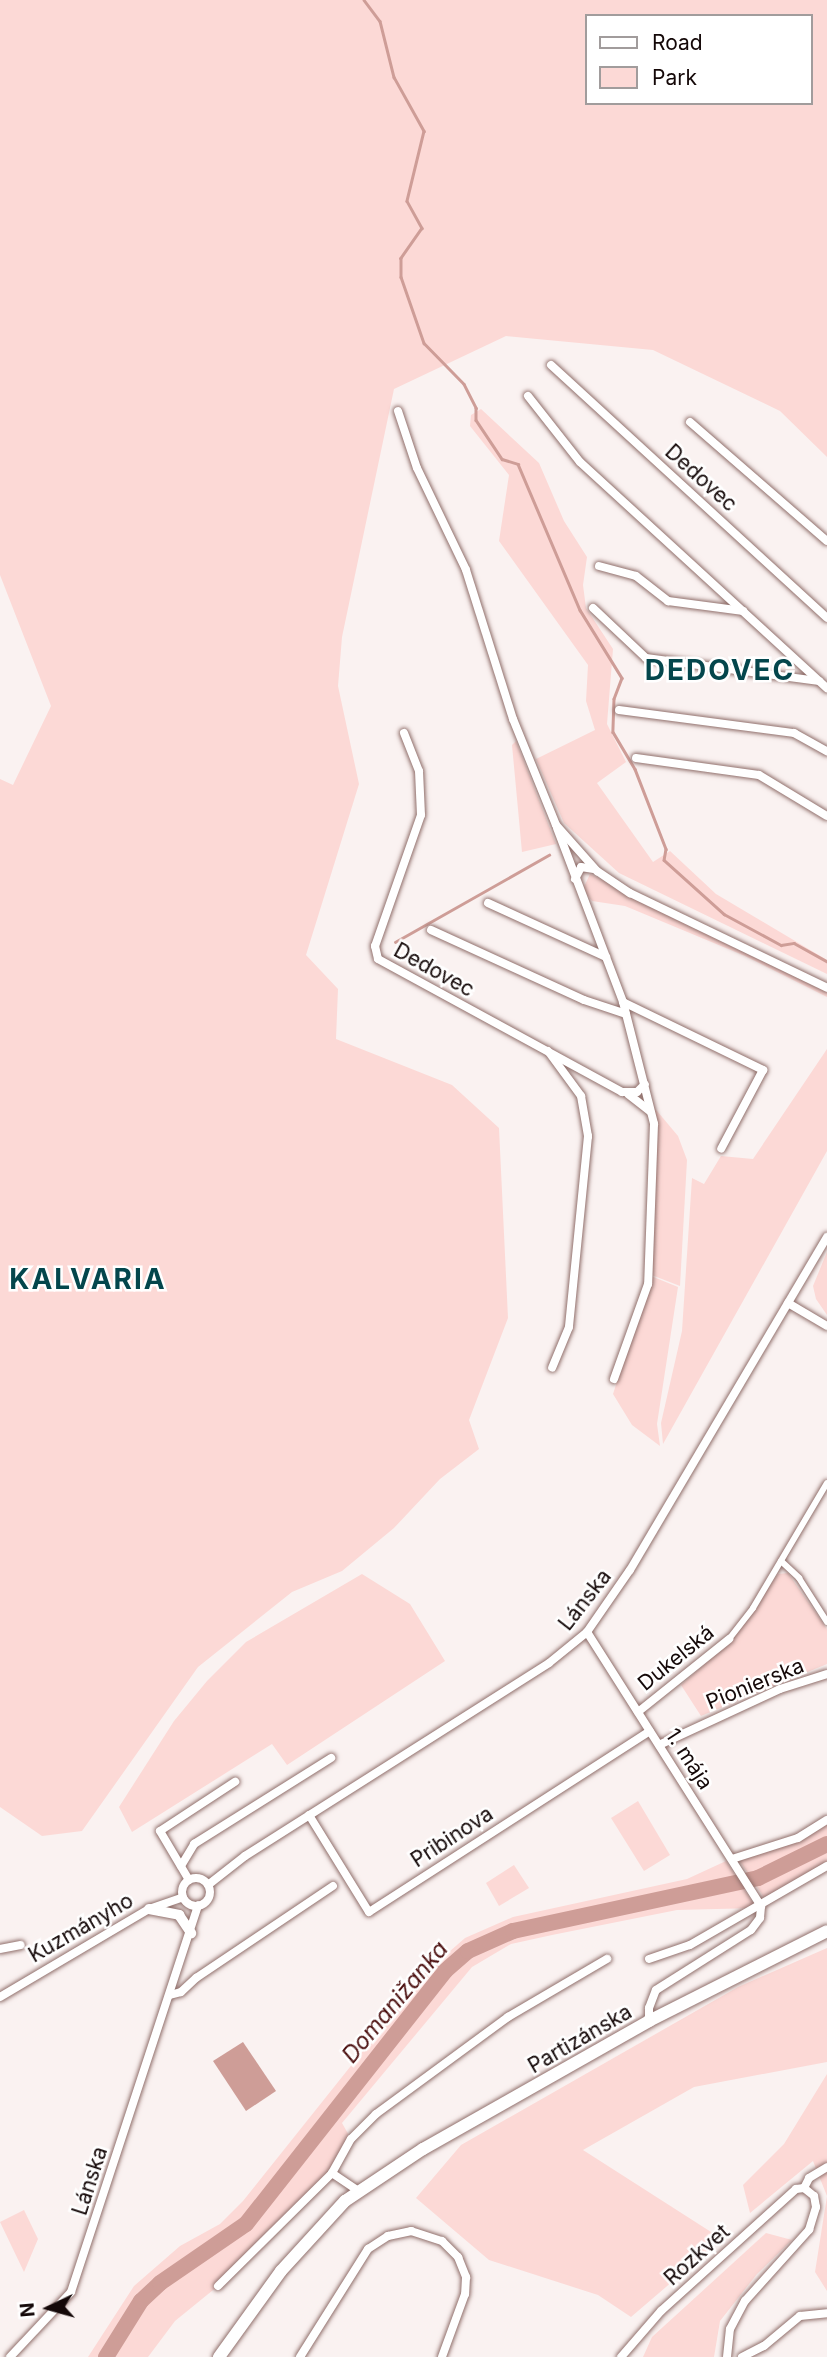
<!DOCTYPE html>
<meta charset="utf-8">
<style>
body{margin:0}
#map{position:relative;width:827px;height:2357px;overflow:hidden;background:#faf2f1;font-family:Inter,sans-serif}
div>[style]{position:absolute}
.green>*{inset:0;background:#fcd9d6}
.water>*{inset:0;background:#ce9d97}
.stream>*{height:2.5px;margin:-1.25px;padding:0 1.25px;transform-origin:1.25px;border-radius:1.25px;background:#ce9d97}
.river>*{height:16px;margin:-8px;padding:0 8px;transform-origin:8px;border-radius:8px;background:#ce9d97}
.roads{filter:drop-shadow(0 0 2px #906f6b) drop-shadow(0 0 2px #906f6b)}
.pedestrian>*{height:6px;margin:-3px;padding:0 3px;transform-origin:3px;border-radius:3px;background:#fff}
.minor>*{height:8px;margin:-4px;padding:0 4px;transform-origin:4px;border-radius:4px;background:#fff}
.minor>.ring{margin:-4px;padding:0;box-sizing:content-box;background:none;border:8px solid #fff;border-radius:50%}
.tertiary>*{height:10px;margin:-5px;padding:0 5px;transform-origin:5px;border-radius:5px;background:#fff}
.secondary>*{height:12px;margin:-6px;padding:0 6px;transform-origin:6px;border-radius:6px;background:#fff}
span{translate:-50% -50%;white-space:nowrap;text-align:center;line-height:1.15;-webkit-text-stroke:5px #fff;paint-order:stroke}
.street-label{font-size:21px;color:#140808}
.water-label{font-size:23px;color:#4c1010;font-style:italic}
.district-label{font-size:28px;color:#04464c;font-weight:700;letter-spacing:2px}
.legend{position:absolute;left:585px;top:14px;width:228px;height:91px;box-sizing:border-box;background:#fff;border:2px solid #a19c9c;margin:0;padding:9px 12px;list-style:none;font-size:21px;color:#140808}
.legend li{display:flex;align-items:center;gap:14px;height:35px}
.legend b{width:35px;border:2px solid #a19c9c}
.north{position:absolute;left:14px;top:2273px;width:70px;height:70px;-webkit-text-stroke:5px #fff;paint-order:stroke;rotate:265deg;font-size:19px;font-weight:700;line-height:28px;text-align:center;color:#140808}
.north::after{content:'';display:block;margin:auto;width:24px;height:32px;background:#140808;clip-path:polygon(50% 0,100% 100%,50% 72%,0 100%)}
</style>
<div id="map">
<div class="green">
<i style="clip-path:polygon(evenodd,0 0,827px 0,827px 457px,780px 411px,653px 350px,506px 336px,394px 389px,342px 637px,338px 686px,359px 784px,306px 955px,338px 989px,336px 1039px,452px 1085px,499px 1128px,508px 1318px,469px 1420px,479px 1449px,440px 1479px,394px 1528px,342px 1571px,292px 1592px,198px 1667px,82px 1831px,42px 1836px,0 1807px,0 779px,13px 785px,51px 706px,0 575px,0 0,587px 16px,811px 16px,811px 103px,587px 103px,587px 16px)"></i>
<i style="clip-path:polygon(481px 409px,539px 463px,564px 521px,587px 557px,583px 585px,586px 608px,613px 649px,607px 724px,626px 762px,597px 783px,653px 862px,670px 851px,716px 894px,827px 960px,827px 974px,619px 873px,564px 823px,536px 759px,595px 730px,586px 701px,588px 665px,499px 541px,509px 475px,470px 426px,471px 415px)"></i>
<i style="clip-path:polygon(516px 741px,556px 844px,522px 852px,512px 745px)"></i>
<i style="clip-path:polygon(590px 874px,827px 988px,827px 997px,745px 956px,625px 906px,592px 901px,583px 889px)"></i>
<i style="clip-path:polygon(827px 1049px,827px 1151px,663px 1444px,661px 1423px,682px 1331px,692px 1178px,704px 1184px,721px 1156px,753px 1159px)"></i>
<i style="clip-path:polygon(652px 1105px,678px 1136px,687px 1160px,680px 1286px,649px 1274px)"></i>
<i style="clip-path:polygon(827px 1252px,827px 1315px,816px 1299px,813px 1286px)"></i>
<i style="clip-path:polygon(651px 1276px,678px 1287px,657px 1424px,660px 1446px,632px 1425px,613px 1394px)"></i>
<i style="clip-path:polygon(788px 1573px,827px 1629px,827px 1664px,701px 1716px,681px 1685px,731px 1641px,778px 1574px)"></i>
<i style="clip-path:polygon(362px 1574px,410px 1604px,445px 1661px,287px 1765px,272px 1744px,132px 1832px,119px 1807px,174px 1721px,207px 1681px,246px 1642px)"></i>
<i style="clip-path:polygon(638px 1801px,670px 1855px,644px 1871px,611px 1818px)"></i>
<i style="clip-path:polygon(827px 1820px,827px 1866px,767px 1902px,737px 1857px,798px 1838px)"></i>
<i style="clip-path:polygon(726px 1861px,756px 1908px,677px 1910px,552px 1935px,511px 1944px,472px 1967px,342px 2123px,351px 2139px,332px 2173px,218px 2286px,175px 2321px,148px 2357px,88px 2357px,134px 2286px,180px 2246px,220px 2224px,243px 2201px,425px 1973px,465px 1938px,513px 1917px,687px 1879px)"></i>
<i style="clip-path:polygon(514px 1865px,529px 1888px,499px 1906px,486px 1883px)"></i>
<i style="clip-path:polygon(827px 1948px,827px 2062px,694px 2087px,583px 2150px,722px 2239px,631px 2317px,598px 2295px,489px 2260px,416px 2198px,461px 2145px,738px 1987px)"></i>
<i style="clip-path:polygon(827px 2074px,827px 2291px,815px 2272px,827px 2196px,813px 2161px,750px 2213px,743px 2185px,784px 2144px)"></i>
<i style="clip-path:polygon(24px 2210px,38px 2239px,24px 2272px,0 2222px)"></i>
<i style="clip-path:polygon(766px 2233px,792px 2240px,757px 2274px,720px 2321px,714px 2357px,643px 2357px,652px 2337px)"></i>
</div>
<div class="water">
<i style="clip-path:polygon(243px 2042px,276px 2091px,246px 2111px,213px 2061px)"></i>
</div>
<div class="stream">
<i style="left:364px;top:0;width:26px;rotate:53deg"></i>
<i style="left:380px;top:21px;width:58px;rotate:76deg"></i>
<i style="left:394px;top:77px;width:62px;rotate:60.9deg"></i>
<i style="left:424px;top:131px;width:72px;rotate:103.7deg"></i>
<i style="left:407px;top:201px;width:31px;rotate:61deg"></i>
<i style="left:422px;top:228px;width:37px;rotate:125deg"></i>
<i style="left:401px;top:258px;width:19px;rotate:90deg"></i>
<i style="left:401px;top:277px;width:70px;rotate:70.8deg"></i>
<i style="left:424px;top:343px;width:57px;rotate:45.7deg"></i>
<i style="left:464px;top:384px;width:27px;rotate:63deg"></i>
<i style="left:476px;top:408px;width:12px;rotate:90deg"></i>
<i style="left:476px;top:420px;width:47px;rotate:56.3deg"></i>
<i style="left:502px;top:459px;width:17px;rotate:17deg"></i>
<i style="left:518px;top:464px;width:159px;rotate:67deg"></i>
<i style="left:580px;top:610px;width:80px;rotate:58.3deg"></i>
<i style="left:622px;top:678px;width:22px;rotate:111deg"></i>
<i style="left:614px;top:699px;width:33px;rotate:92deg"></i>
<i style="left:613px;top:732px;width:43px;rotate:59.3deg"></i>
<i style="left:635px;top:769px;width:86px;rotate:68.8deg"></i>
<i style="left:666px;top:849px;width:11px;rotate:100deg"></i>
<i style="left:664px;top:860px;width:81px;rotate:42deg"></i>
<i style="left:724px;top:914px;width:65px;rotate:28.5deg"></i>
<i style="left:781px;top:945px;width:13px;rotate:-9deg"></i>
<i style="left:794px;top:943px;width:38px;rotate:29deg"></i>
<i style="left:395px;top:942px;width:177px;rotate:-29.5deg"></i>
</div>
<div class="river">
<i style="left:106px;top:2357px;width:66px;rotate:-58deg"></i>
<i style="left:141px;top:2301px;width:26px;rotate:-43deg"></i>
<i style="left:160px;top:2283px;width:104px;rotate:-34.5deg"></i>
<i style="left:246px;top:2224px;width:322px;rotate:-51.8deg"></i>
<i style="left:445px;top:1971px;width:30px;rotate:-41deg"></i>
<i style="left:468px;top:1951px;width:49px;rotate:-24deg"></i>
<i style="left:513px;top:1931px;width:251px;rotate:-12.2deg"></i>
<i style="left:758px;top:1878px;width:77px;rotate:-26.2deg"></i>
</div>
<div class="roads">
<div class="pedestrian">
<i style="left:781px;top:1561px;width:25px;rotate:43deg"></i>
<i style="left:799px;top:1578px;width:52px;rotate:57.5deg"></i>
<i style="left:729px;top:1639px;width:39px;rotate:-52deg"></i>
<i style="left:753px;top:1608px;width:145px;rotate:-59.4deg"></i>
</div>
<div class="minor">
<i style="left:551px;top:365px;width:374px;rotate:42.5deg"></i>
<i style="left:528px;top:396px;width:84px;rotate:51.8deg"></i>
<i style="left:580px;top:462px;width:335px;rotate:42.5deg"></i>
<i style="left:398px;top:411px;width:60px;rotate:71.6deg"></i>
<i style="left:417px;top:468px;width:113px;rotate:64.3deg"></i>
<i style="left:466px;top:570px;width:156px;rotate:72.5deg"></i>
<i style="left:513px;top:719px;width:114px;rotate:67.9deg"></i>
<i style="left:556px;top:825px;width:62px;rotate:48.3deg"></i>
<i style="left:597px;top:871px;width:40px;rotate:34deg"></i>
<i style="left:630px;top:893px;width:219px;rotate:25.7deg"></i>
<i style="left:690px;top:422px;width:181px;rotate:41deg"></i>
<i style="left:599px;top:566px;width:38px;rotate:15deg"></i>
<i style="left:636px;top:576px;width:41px;rotate:38deg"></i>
<i style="left:668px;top:601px;width:76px;rotate:7.6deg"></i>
<i style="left:593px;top:608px;width:73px;rotate:43.3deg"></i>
<i style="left:646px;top:658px;width:175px;rotate:7.6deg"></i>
<i style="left:619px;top:710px;width:177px;rotate:7.5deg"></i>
<i style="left:794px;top:733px;width:38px;rotate:29deg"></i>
<i style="left:404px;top:733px;width:41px;rotate:68.5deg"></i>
<i style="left:419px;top:771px;width:44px;rotate:87.4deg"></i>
<i style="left:421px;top:815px;width:139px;rotate:109.3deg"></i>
<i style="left:375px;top:946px;width:13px;rotate:77deg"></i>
<i style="left:378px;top:959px;width:278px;rotate:28.6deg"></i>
<i style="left:622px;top:1092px;width:15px"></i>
<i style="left:637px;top:1092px;width:11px;rotate:-45deg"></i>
<i style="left:636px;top:758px;width:124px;rotate:7.9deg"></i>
<i style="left:759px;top:775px;width:79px;rotate:31.1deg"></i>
<i style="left:557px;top:828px;width:186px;rotate:69.2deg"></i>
<i style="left:623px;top:1002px;width:126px;rotate:75.7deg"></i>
<i style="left:654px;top:1124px;width:160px;rotate:92.1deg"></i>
<i style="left:648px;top:1284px;width:101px;rotate:109.7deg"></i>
<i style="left:575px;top:879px;width:13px;rotate:-63deg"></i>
<i style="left:581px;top:867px;width:13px;rotate:9deg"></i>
<i style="left:488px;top:903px;width:130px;rotate:24.6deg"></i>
<i style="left:431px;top:930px;width:168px;rotate:24.6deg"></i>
<i style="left:584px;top:1000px;width:44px;rotate:18.4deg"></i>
<i style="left:623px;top:1002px;width:156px;rotate:25.9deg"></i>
<i style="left:763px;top:1070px;width:89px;rotate:118deg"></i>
<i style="left:548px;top:1051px;width:56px;rotate:53.7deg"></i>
<i style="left:581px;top:1096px;width:41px;rotate:80.1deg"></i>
<i style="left:588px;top:1136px;width:192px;rotate:95.7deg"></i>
<i style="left:569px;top:1327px;width:44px;rotate:112.5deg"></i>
<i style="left:628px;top:1094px;width:28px;rotate:38deg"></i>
<i style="left:788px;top:1303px;width:45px;rotate:30.5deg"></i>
<i style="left:587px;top:1632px;width:325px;rotate:57.6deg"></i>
<i style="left:638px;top:1712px;width:117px;rotate:-38.7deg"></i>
<i style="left:659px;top:1745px;width:133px;rotate:-24.8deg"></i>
<i style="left:780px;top:1689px;width:49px;rotate:-17.7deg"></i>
<i style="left:309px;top:1815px;width:114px;rotate:58.3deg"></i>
<i style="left:369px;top:1912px;width:334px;rotate:-32.8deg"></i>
<i style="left:732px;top:1859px;width:69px;rotate:-17.7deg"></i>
<i style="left:798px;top:1838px;width:34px;rotate:-32deg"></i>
<i style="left:181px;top:1866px;width:26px;rotate:-59deg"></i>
<i style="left:194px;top:1844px;width:162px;rotate:-32.1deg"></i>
<i class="ring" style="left:182px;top:1878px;width:20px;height:20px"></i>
<i style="left:189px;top:1880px;width:57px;rotate:-120.6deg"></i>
<i style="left:160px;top:1831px;width:90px;rotate:-33.2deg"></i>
<i style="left:208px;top:1885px;width:47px;rotate:-38.1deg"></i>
<i style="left:245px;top:1856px;width:360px;rotate:-32.4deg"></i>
<i style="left:549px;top:1663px;width:49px;rotate:-39.2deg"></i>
<i style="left:587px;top:1632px;width:75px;rotate:-55.3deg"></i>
<i style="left:630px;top:1570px;width:387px;rotate:-59.4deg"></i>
<i style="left:0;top:1949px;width:21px;rotate:-11deg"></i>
<i style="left:649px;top:1959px;width:43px;rotate:-18.9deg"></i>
<i style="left:690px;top:1945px;width:158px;rotate:-30deg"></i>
<i style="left:170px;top:1995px;width:11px;rotate:-15deg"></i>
<i style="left:181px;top:1992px;width:21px;rotate:-43deg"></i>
<i style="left:196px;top:1978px;width:165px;rotate:-33.9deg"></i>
<i style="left:0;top:1997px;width:173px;rotate:-30.6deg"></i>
<i style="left:149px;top:1909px;width:36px;rotate:-19deg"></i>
<i style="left:649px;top:2021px;width:13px;rotate:-90deg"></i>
<i style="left:649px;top:2008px;width:19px;rotate:-69deg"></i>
<i style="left:656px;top:1990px;width:112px;rotate:-32.3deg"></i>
<i style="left:751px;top:1930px;width:15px;rotate:-53deg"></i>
<i style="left:760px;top:1918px;width:12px;rotate:-85deg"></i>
<i style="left:360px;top:2192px;width:34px;rotate:-146deg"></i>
<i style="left:332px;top:2173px;width:39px;rotate:-61deg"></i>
<i style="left:351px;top:2139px;width:35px;rotate:-45deg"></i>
<i style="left:376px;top:2114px;width:164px;rotate:-36.3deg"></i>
<i style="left:508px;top:2017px;width:115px;rotate:-30.4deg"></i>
<i style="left:218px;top:2286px;width:161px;rotate:-44.7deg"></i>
<i style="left:10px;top:2357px;width:89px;rotate:-46.8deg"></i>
<i style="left:71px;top:2292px;width:407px;rotate:-71.8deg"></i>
<i style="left:300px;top:2357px;width:128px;rotate:-57.8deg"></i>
<i style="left:368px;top:2249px;width:24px;rotate:-33deg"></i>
<i style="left:388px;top:2236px;width:24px;rotate:-12deg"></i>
<i style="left:411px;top:2231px;width:33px;rotate:18deg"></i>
<i style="left:442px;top:2241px;width:23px;rotate:45deg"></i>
<i style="left:458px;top:2257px;width:22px;rotate:68deg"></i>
<i style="left:466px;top:2277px;width:17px;rotate:93deg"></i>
<i style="left:465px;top:2294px;width:67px;rotate:110.1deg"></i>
<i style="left:621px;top:2357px;width:61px;rotate:-49deg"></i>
<i style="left:661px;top:2311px;width:182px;rotate:-42.1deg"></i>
<i style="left:796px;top:2189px;width:8px;rotate:-7deg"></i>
<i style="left:804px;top:2188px;width:11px;rotate:-63deg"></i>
<i style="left:809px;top:2178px;width:21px;rotate:-31deg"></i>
<i style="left:727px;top:2357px;width:28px;rotate:-84deg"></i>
<i style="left:730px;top:2329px;width:32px;rotate:-62deg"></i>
<i style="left:745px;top:2301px;width:96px;rotate:-48deg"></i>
<i style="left:809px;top:2230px;width:24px;rotate:-73deg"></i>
<i style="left:816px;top:2207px;width:11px;rotate:-100deg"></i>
<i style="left:814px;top:2196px;width:13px;rotate:-141deg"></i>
<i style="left:742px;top:2357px;width:25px;rotate:-27deg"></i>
<i style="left:764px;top:2346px;width:47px;rotate:-39.8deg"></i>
<i style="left:800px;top:2316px;width:27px;rotate:-6deg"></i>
</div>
<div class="tertiary">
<i style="left:149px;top:1909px;width:31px;rotate:11deg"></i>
<i style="left:179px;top:1915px;width:22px;rotate:56deg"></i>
</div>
<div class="secondary">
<i style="left:219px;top:2357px;width:106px;rotate:-54.2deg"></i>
<i style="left:281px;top:2271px;width:95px;rotate:-47.6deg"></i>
<i style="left:345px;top:2201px;width:94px;rotate:-33.7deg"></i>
<i style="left:423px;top:2149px;width:260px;rotate:-29.5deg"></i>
<i style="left:649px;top:2021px;width:199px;rotate:-26.8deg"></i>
</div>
</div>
<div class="street-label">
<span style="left:701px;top:478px;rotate:42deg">Dedovec</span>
<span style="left:434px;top:970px;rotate:29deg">Dedovec</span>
<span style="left:585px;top:1600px;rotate:-52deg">Lánska</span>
<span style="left:676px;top:1658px;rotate:-39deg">Dukelská</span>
<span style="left:755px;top:1684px;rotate:-22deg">Pionierska</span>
<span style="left:689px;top:1759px;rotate:57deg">1. mája</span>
<span style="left:452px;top:1837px;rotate:-33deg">Pribinova</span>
<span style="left:81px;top:1928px;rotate:-30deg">Kuzmányho</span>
<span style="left:580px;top:2039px;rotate:-30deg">Partizánska</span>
<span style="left:90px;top:2181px;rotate:-72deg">Lánska</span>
<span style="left:697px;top:2255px;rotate:-42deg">Rozkvet</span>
</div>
<div class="water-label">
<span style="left:395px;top:2002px;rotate:-50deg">Domanižanka</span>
</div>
<div class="district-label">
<span style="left:720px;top:670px">DEDOVEC</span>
<span style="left:88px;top:1279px">KALVARIA</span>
</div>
<ul class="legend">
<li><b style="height:9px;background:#fff"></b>Road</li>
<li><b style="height:19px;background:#fcd9d6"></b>Park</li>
</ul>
<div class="north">N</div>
</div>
